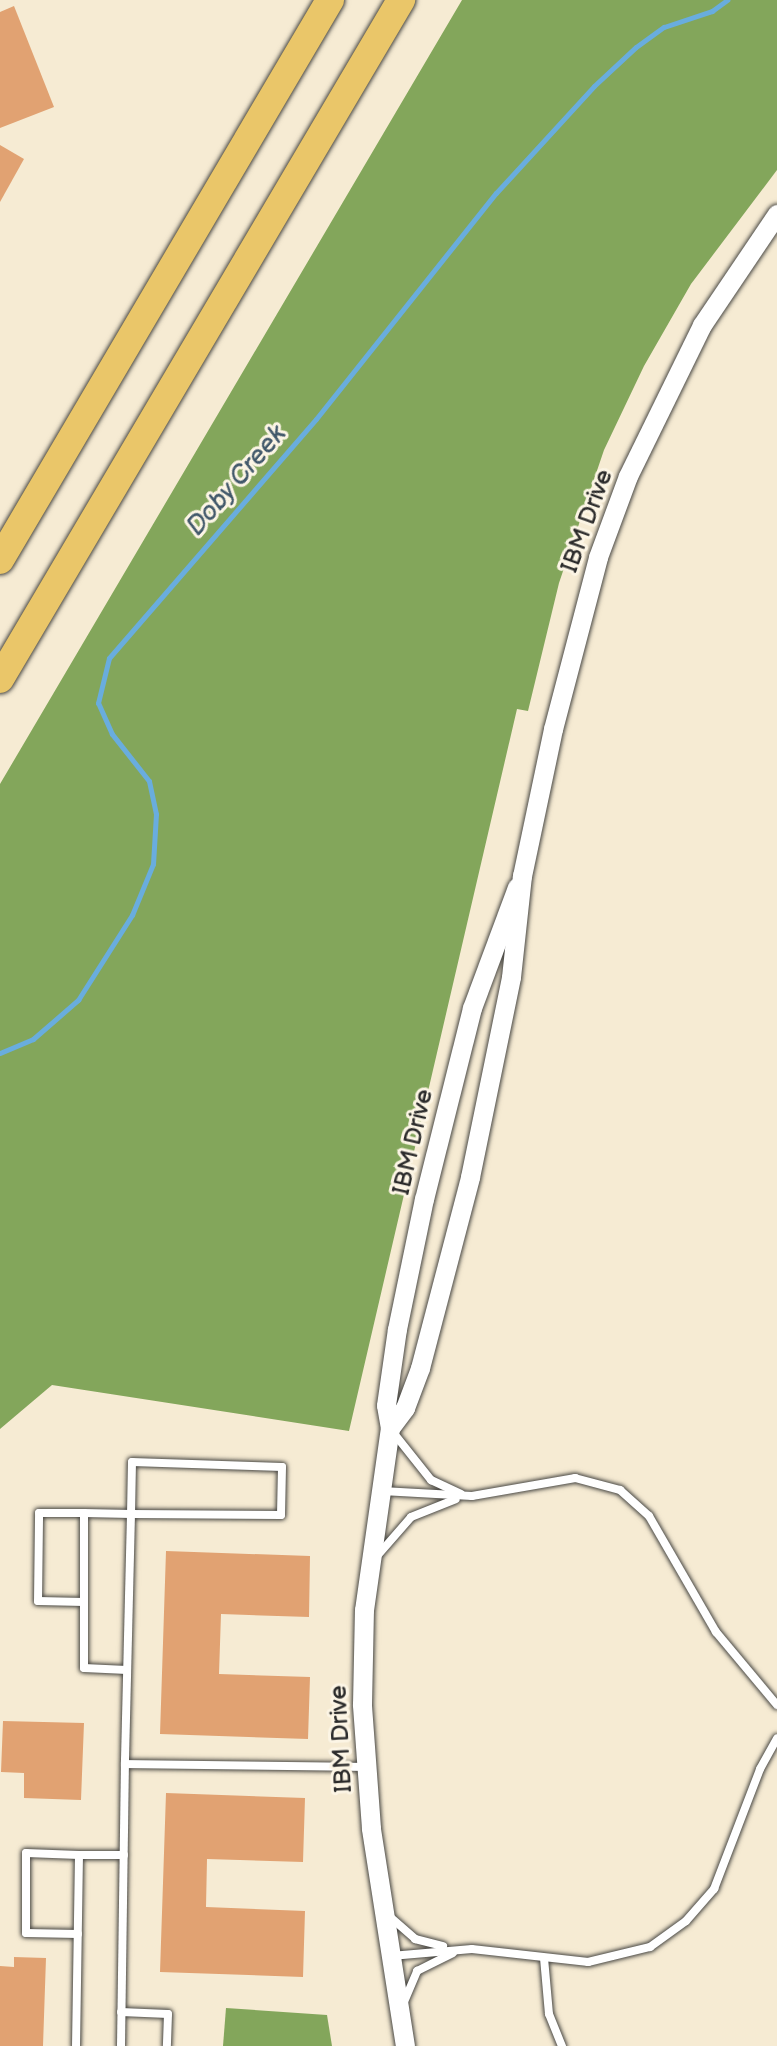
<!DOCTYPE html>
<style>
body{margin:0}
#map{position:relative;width:777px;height:2046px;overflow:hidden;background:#f6ebd3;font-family:"Balsamiq Sans",sans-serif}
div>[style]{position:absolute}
.forest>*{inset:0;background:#83a65b}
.stream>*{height:5px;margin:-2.5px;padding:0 2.5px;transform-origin:2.5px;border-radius:2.5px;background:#69adde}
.building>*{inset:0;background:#e1a272}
.roads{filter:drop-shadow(0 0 2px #494844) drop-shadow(0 0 2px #494844)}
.service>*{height:8px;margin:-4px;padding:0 4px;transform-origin:4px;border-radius:4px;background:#fff}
.tertiary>*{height:19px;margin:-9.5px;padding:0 9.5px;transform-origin:9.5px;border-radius:9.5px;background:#fff}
.motorway>*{height:28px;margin:-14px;padding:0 14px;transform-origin:14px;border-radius:14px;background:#eac669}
span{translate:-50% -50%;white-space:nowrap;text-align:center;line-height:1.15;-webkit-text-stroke:6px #fcf5e5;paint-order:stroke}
.street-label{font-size:24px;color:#2b2b2b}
.water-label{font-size:26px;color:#41586a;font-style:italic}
</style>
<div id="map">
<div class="forest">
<i style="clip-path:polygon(462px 0,777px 0,777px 170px,691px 284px,644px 366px,604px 450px,559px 583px,528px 711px,517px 709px,349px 1431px,52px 1385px,0 1429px,0 784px)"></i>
<i style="clip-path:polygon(226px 2008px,327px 2015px,332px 2046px,223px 2046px)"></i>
</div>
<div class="stream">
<i style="left:0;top:1053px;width:36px;rotate:-23deg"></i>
<i style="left:33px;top:1039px;width:60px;rotate:-40.9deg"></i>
<i style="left:78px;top:1000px;width:101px;rotate:-57.6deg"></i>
<i style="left:132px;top:915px;width:55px;rotate:-67.6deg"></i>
<i style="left:153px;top:864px;width:50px;rotate:-86.6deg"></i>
<i style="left:156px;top:814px;width:34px;rotate:-102deg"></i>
<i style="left:149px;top:781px;width:60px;rotate:-128.2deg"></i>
<i style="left:112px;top:734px;width:34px;rotate:-114deg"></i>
<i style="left:98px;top:703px;width:46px;rotate:-76.3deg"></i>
<i style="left:109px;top:658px;width:316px;rotate:-49.1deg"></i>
<i style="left:316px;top:419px;width:289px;rotate:-51.5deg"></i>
<i style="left:496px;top:193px;width:145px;rotate:-47.5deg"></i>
<i style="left:594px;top:86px;width:57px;rotate:-42.9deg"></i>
<i style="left:636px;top:47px;width:34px;rotate:-36deg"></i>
<i style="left:664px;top:27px;width:51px;rotate:-18.4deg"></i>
<i style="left:712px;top:11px;width:19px;rotate:-36deg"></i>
</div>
<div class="building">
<i style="clip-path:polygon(14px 6px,54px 107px,0 128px,0 12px)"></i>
<i style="clip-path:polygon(0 145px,24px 159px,0 202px)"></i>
<i style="clip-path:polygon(166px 1551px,310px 1556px,309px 1617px,221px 1614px,219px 1674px,310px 1677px,308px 1739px,160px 1734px)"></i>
<i style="clip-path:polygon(3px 1721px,84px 1723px,81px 1800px,24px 1798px,24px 1773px,1px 1772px)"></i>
<i style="clip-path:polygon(166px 1793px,305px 1798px,303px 1862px,207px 1859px,206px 1907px,305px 1911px,303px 1977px,160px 1972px)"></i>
<i style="clip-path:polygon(14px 1957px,46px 1958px,43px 2046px,0 2046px,0 1966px,14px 1967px)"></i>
</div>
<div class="roads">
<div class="service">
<i style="left:392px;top:1431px;width:63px;rotate:51.5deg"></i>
<i style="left:431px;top:1480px;width:33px;rotate:25deg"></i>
<i style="left:382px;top:1491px;width:90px;rotate:3.2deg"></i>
<i style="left:472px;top:1496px;width:105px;rotate:-9.9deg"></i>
<i style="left:575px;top:1478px;width:47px;rotate:14.9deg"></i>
<i style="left:620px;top:1490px;width:39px;rotate:42deg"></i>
<i style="left:649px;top:1516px;width:134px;rotate:60deg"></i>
<i style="left:716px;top:1632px;width:95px;rotate:50.1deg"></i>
<i style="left:84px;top:1513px;width:155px;rotate:90deg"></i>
<i style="left:84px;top:1668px;width:43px;rotate:2.7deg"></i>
<i style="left:378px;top:1555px;width:50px;rotate:-49deg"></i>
<i style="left:411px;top:1517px;width:48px;rotate:-21.8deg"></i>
<i style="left:84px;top:1602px;width:46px;rotate:-178.8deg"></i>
<i style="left:38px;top:1601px;width:88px;rotate:-89.3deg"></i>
<i style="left:39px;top:1513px;width:45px"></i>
<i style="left:84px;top:1513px;width:47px;rotate:1.2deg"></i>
<i style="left:131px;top:1514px;width:150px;rotate:0.4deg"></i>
<i style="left:281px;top:1515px;width:48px;rotate:-88.8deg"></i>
<i style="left:282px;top:1467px;width:150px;rotate:-178.1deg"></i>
<i style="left:132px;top:1462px;width:52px;rotate:91.1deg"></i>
<i style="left:131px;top:1514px;width:250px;rotate:91.4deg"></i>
<i style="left:389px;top:1916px;width:35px;rotate:41deg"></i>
<i style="left:415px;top:1939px;width:29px;rotate:14deg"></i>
<i style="left:78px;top:1934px;width:52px;rotate:-178.9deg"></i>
<i style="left:26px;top:1933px;width:80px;rotate:-90deg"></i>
<i style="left:26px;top:1853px;width:53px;rotate:2.2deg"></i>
<i style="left:391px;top:1956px;width:81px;rotate:-4.9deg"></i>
<i style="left:472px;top:1949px;width:117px;rotate:6.4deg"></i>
<i style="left:588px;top:1962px;width:64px;rotate:-13.6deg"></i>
<i style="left:650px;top:1947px;width:44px;rotate:-35.8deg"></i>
<i style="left:686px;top:1921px;width:43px;rotate:-48.8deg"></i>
<i style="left:714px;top:1889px;width:129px;rotate:-69deg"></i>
<i style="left:760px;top:1769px;width:35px;rotate:-61deg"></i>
<i style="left:544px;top:1958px;width:56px;rotate:84.9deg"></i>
<i style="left:549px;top:2014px;width:35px;rotate:68deg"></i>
<i style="left:404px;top:2002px;width:34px;rotate:-67deg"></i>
<i style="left:417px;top:1971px;width:40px;rotate:-26.6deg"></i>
<i style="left:121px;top:2012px;width:47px;rotate:2.4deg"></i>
<i style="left:168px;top:2014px;width:32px;rotate:92deg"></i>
<i style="left:76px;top:2046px;width:191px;rotate:-89.1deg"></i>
<i style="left:79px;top:1855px;width:45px"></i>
<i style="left:121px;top:2046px;width:282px;rotate:-89.2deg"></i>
<i style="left:125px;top:1764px;width:241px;rotate:0.7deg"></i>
</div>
<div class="tertiary">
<i style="left:390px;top:1428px;width:25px;rotate:-53deg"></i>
<i style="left:405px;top:1408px;width:43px;rotate:-69.4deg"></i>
<i style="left:420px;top:1368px;width:197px;rotate:-75.3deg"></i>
<i style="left:470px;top:1177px;width:204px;rotate:-78.4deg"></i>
<i style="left:511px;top:977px;width:102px;rotate:-83.8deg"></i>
<i style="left:522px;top:876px;width:150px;rotate:-78.1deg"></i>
<i style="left:553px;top:729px;width:178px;rotate:-75.3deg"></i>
<i style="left:598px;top:557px;width:86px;rotate:-69.7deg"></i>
<i style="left:628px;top:476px;width:168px;rotate:-63.9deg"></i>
<i style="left:702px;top:325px;width:134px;rotate:-56deg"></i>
<i style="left:405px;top:2046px;width:221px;rotate:-98.9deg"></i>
<i style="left:371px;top:1828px;width:124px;rotate:-94.2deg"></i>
<i style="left:362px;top:1704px;width:94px;rotate:-88.8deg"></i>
<i style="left:364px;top:1610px;width:184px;rotate:-81.9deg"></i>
<i style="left:390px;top:1428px;width:23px;rotate:-100deg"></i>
<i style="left:386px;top:1405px;width:77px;rotate:-81.8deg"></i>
<i style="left:397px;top:1329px;width:133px;rotate:-78.3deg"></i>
<i style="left:424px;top:1199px;width:197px;rotate:-75.9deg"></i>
<i style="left:472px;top:1008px;width:129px;rotate:-69.6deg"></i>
</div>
<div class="motorway">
<i style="left:0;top:560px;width:650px;rotate:-59.49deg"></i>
<i style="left:0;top:679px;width:789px;rotate:-59.43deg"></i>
</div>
</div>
<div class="street-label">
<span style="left:587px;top:521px;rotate:-70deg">IBM Drive</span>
<span style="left:413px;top:1142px;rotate:-77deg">IBM Drive</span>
<span style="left:341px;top:1739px;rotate:-93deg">IBM Drive</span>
</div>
<div class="water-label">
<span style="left:237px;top:481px;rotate:-49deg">Doby Creek</span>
</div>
</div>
